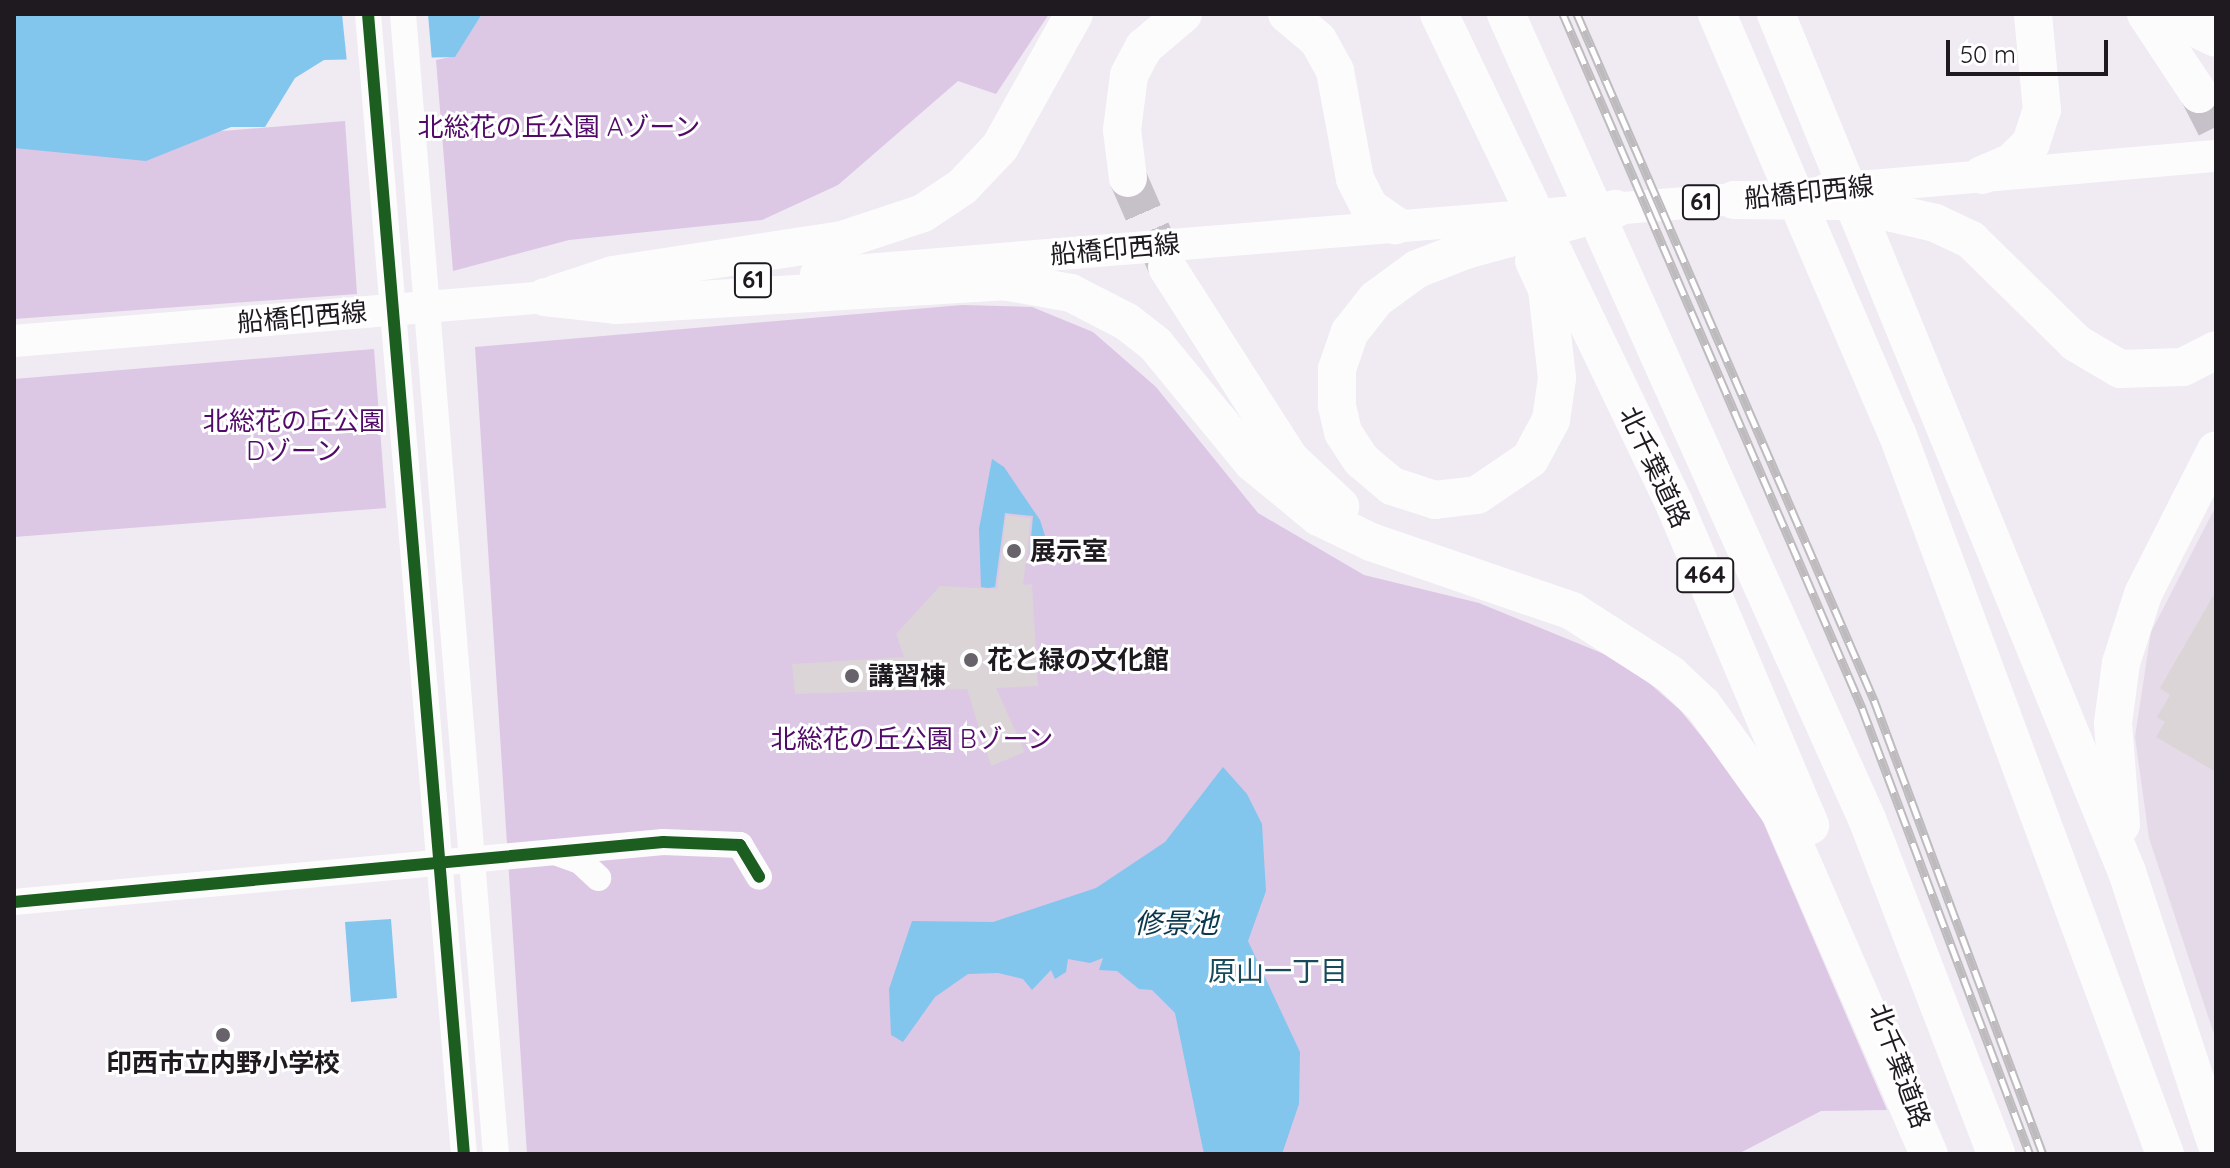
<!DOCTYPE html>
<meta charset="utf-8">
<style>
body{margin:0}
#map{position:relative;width:2230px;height:1168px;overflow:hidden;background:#f0eaf3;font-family:Quicksand,"Noto Sans JP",sans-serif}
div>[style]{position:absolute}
.commercial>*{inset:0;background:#e5dae8}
.green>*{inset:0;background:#dcc7e5}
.water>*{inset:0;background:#82c6ee}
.pier>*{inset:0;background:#f0eaf3}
.building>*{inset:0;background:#dbd5d7}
.highway-tunnel>*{height:38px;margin-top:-19px;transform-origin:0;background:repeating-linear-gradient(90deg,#c6c0c9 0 38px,transparent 0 57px)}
.minor>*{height:26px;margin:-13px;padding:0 13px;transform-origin:13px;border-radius:13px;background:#fdfcfd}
.major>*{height:32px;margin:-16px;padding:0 16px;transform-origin:16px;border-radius:16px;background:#fdfcfd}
.highway>*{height:38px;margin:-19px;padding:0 19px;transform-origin:19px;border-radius:19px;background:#fdfcfd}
.rail>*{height:9px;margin-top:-4.5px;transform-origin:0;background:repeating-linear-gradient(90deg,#fff 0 18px,#bdbbbd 0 36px);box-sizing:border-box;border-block:2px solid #bdbbbd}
.cycleway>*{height:12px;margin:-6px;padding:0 6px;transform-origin:6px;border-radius:6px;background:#1b5e20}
.dots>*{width:22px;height:22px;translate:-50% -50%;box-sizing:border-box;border:4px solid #fff;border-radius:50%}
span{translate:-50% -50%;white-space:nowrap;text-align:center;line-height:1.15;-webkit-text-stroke:6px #fff;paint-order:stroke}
.shield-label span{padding:2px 6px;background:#fff;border:2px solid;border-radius:6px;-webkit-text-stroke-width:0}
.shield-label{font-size:24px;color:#1e1a20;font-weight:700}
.park-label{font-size:26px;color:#510a68}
.street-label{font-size:26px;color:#1e1a20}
.poi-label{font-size:26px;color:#1e1a20;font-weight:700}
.left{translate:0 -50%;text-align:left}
.water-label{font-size:28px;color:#0c384e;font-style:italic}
.neighbourhood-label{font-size:28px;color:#184a5c}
.frame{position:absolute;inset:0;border:16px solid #1e1a20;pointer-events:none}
.scale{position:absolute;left:1946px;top:40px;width:162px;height:36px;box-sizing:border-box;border:4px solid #1e1a20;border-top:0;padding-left:10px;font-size:24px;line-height:28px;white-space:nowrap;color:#1e1a20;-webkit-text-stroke:6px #fff;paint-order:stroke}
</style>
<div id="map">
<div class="commercial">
<i style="clip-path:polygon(2216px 506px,2216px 1040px,2149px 838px,2135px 737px,2151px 632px)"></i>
</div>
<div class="green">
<i style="clip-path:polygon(482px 14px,1049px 14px,996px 94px,958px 81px,838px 185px,762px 220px,569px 240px,453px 271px,436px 60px,455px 56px)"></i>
<i style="clip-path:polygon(345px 121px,357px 294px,14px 319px,14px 148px)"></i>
<i style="clip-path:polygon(962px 305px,1032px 307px,1093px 332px,1156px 387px,1258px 513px,1364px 575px,1479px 603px,1626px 663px,1680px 710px,1754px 801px,1887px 1110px,1821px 1111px,1738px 1154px,527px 1154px,475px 347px)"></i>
<i style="clip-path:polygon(374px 349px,386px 508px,14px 537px,14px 379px)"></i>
</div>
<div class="water">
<i style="clip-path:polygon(14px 14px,482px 14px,455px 57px,324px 60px,295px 78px,265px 127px,231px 127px,146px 161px,14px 148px)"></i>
<i style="clip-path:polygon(992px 459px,1004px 467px,1040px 520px,1051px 555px,1029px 561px,1033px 516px,1005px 513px,995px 587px,988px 588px,981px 587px,979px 529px)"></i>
<i style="clip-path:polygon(1223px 767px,1247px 794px,1262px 824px,1266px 891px,1248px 941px,1300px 1052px,1299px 1104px,1282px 1154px,1204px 1154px,1175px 1013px,1152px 990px,1139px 989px,1117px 971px,1099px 970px,1103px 958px,1090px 963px,1068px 959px,1066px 972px,1055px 979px,1051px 970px,1032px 990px,1023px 979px,998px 973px,968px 974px,935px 997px,903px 1042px,891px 1035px,889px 989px,912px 921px,993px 922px,1096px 888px,1165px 842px)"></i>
<i style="clip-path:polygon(391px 919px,397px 998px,351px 1002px,345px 922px)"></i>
</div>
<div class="pier">
<i style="clip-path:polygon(342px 14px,428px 14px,432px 61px,347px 63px)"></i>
</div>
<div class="building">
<i style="clip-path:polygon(1006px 515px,1031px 518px,1023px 585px,1032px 584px,1038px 686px,996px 688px,1025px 752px,991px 766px,967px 689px,795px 694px,792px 664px,904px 657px,896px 634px,940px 586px,997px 589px)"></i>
<i style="clip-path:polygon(2216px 591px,2216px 772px,2156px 737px,2165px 722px,2157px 717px,2170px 695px,2160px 688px)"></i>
</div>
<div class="highway-tunnel">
<i style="left:2199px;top:94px;width:37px;rotate:63deg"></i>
<i style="left:1128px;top:178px;width:97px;rotate:66.3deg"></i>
</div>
<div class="minor">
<i style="left:368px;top:14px;width:1144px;rotate:85.19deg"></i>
<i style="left:403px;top:14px;width:1144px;rotate:85.34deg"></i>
<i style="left:555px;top:852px;width:27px;rotate:20deg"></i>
<i style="left:580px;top:861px;width:25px;rotate:43deg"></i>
<i style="left:14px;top:902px;width:652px;rotate:-5.28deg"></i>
<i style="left:663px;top:842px;width:77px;rotate:2.2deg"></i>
<i style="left:740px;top:845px;width:37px;rotate:59deg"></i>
</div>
<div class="major">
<i style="left:1825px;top:190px;width:392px;rotate:-5deg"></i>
<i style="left:816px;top:274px;width:946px;rotate:-4.67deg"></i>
<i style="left:14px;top:341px;width:559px;rotate:-4.72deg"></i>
</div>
<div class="highway">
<i style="left:1287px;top:14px;width:40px;rotate:40deg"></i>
<i style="left:1318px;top:40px;width:35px;rotate:61deg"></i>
<i style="left:1335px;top:71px;width:110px;rotate:79.5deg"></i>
<i style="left:1355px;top:179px;width:31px;rotate:63deg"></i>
<i style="left:1369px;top:207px;width:32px;rotate:35deg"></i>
<i style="left:1439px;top:14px;width:543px;rotate:64.33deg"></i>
<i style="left:1674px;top:503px;width:350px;rotate:67.1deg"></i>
<i style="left:1506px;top:14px;width:882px;rotate:65.85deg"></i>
<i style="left:1867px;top:819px;width:359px;rotate:68.9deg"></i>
<i style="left:1717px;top:14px;width:456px;rotate:66.8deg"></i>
<i style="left:1897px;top:433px;width:769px;rotate:69.61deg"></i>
<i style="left:1776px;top:14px;width:927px;rotate:67.75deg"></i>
<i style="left:2127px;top:872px;width:284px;rotate:71.8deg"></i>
<i style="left:2146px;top:14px;width:96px;rotate:56.5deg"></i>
<i style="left:2166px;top:14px;width:55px;rotate:25.6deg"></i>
<i style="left:1982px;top:175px;width:33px;rotate:-23deg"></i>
<i style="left:2012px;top:162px;width:27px;rotate:-45deg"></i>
<i style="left:2031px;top:143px;width:35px;rotate:-72deg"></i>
<i style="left:2042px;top:110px;width:96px;rotate:-95.4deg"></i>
<i style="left:1128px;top:178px;width:48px;rotate:-97.1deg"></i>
<i style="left:1122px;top:130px;width:55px;rotate:-82.7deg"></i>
<i style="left:1129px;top:75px;width:32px;rotate:-62deg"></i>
<i style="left:1144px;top:47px;width:51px;rotate:-40.2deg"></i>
<i style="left:1734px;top:200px;width:106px;rotate:0.5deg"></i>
<i style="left:1840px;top:201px;width:98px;rotate:13deg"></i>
<i style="left:1935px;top:223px;width:40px;rotate:25deg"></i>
<i style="left:1971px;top:240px;width:147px;rotate:44.4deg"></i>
<i style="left:2076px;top:343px;width:51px;rotate:30.6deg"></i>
<i style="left:2120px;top:369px;width:63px;rotate:-1.8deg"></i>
<i style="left:2183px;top:367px;width:37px;rotate:-27deg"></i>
<i style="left:1534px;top:261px;width:31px;rotate:65deg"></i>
<i style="left:1547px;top:289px;width:90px;rotate:83.6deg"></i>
<i style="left:1557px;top:378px;width:42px;rotate:98.1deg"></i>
<i style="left:1551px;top:420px;width:44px;rotate:118.3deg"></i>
<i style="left:1530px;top:459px;width:64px;rotate:145.8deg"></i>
<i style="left:1477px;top:495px;width:42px;rotate:173.2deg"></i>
<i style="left:1435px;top:500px;width:45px;rotate:-162deg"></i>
<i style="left:1392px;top:486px;width:40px;rotate:-140deg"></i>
<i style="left:1361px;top:460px;width:33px;rotate:-123deg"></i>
<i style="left:1343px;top:432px;width:28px;rotate:-103deg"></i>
<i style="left:1337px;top:405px;width:36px;rotate:-90deg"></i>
<i style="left:1337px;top:369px;width:39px;rotate:-71deg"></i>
<i style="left:1350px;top:332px;width:42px;rotate:-51.8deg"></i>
<i style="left:1376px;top:299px;width:51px;rotate:-36.2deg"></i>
<i style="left:1417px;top:269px;width:53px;rotate:-21.2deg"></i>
<i style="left:1466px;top:250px;width:155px;rotate:-15.4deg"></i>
<i style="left:1167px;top:267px;width:228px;rotate:57.4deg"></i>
<i style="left:1290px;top:459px;width:69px;rotate:43.2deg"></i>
<i style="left:555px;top:294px;width:61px;rotate:-18.1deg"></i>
<i style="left:613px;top:275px;width:232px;rotate:-8.7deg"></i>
<i style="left:842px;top:240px;width:85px;rotate:-18.4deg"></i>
<i style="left:923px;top:213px;width:47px;rotate:-33.7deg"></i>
<i style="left:962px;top:187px;width:55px;rotate:-46.5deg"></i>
<i style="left:1000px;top:147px;width:152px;rotate:-60.9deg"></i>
<i style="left:545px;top:297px;width:71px;rotate:6.4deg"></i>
<i style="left:616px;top:305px;width:388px;rotate:-3.5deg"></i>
<i style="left:1003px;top:281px;width:69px;rotate:10deg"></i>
<i style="left:1071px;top:293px;width:63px;rotate:27.4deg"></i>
<i style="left:1127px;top:322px;width:37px;rotate:38deg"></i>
<i style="left:1156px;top:345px;width:151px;rotate:50.6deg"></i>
<i style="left:1252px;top:462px;width:87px;rotate:39.4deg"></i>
<i style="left:1319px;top:517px;width:58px;rotate:25.7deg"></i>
<i style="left:1371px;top:542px;width:213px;rotate:18.9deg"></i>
<i style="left:1572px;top:611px;width:117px;rotate:32.7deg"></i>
<i style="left:1670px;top:674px;width:45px;rotate:43.2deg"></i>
<i style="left:1703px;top:705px;width:134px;rotate:54.4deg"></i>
<i style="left:1781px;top:814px;width:371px;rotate:66.5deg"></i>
<i style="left:2121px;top:825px;width:102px;rotate:-94.5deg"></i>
<i style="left:2113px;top:723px;width:61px;rotate:-82.4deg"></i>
<i style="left:2121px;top:663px;width:72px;rotate:-72.3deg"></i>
<i style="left:2143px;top:594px;width:161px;rotate:-63.1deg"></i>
</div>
<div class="rail">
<i style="left:1563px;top:14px;width:756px;rotate:66.69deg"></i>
<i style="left:1862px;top:708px;width:477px;rotate:69.4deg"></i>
<i style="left:1577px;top:14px;width:748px;rotate:66.59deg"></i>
<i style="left:1874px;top:700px;width:484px;rotate:69.6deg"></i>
</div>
<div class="cycleway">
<i style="left:368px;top:14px;width:1144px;rotate:85.19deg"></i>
<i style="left:14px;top:902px;width:652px;rotate:-5.28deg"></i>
<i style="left:663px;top:842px;width:77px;rotate:2.2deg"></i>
<i style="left:740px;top:845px;width:37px;rotate:59deg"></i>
</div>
<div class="dots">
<i style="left:1014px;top:551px;background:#68636a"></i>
<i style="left:971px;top:660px;background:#68636a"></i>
<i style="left:852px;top:676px;background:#68636a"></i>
<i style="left:223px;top:1035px;background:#68636a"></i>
</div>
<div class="shield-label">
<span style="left:1701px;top:202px">61</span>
<span style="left:753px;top:280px">61</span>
<span style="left:1705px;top:575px">464</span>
</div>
<div class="park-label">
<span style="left:559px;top:127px">北総花の丘公園 Aゾーン</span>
<span style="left:294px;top:436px">北総花の丘公園<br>Dゾーン</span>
<span style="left:912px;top:739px">北総花の丘公園 Bゾーン</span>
</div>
<div class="street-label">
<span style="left:1809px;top:192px;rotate:-6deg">船橋印西線</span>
<span style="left:1115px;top:249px;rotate:-5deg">船橋印西線</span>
<span style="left:302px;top:317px;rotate:-5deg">船橋印西線</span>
<span style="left:1655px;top:467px;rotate:65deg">北千葉道路</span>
<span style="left:1900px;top:1066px;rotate:70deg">北千葉道路</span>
</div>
<div class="poi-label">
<span class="left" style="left:1030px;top:551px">展示室</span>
<span class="left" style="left:987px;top:660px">花と緑の文化館</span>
<span class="left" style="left:868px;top:676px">講習棟</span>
<span style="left:223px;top:1063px">印西市立内野小学校</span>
</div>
<div class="water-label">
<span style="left:1176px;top:923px">修景池</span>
</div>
<div class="neighbourhood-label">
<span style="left:1278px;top:971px">原山一丁目</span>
</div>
<div class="frame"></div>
<div class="scale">50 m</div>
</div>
